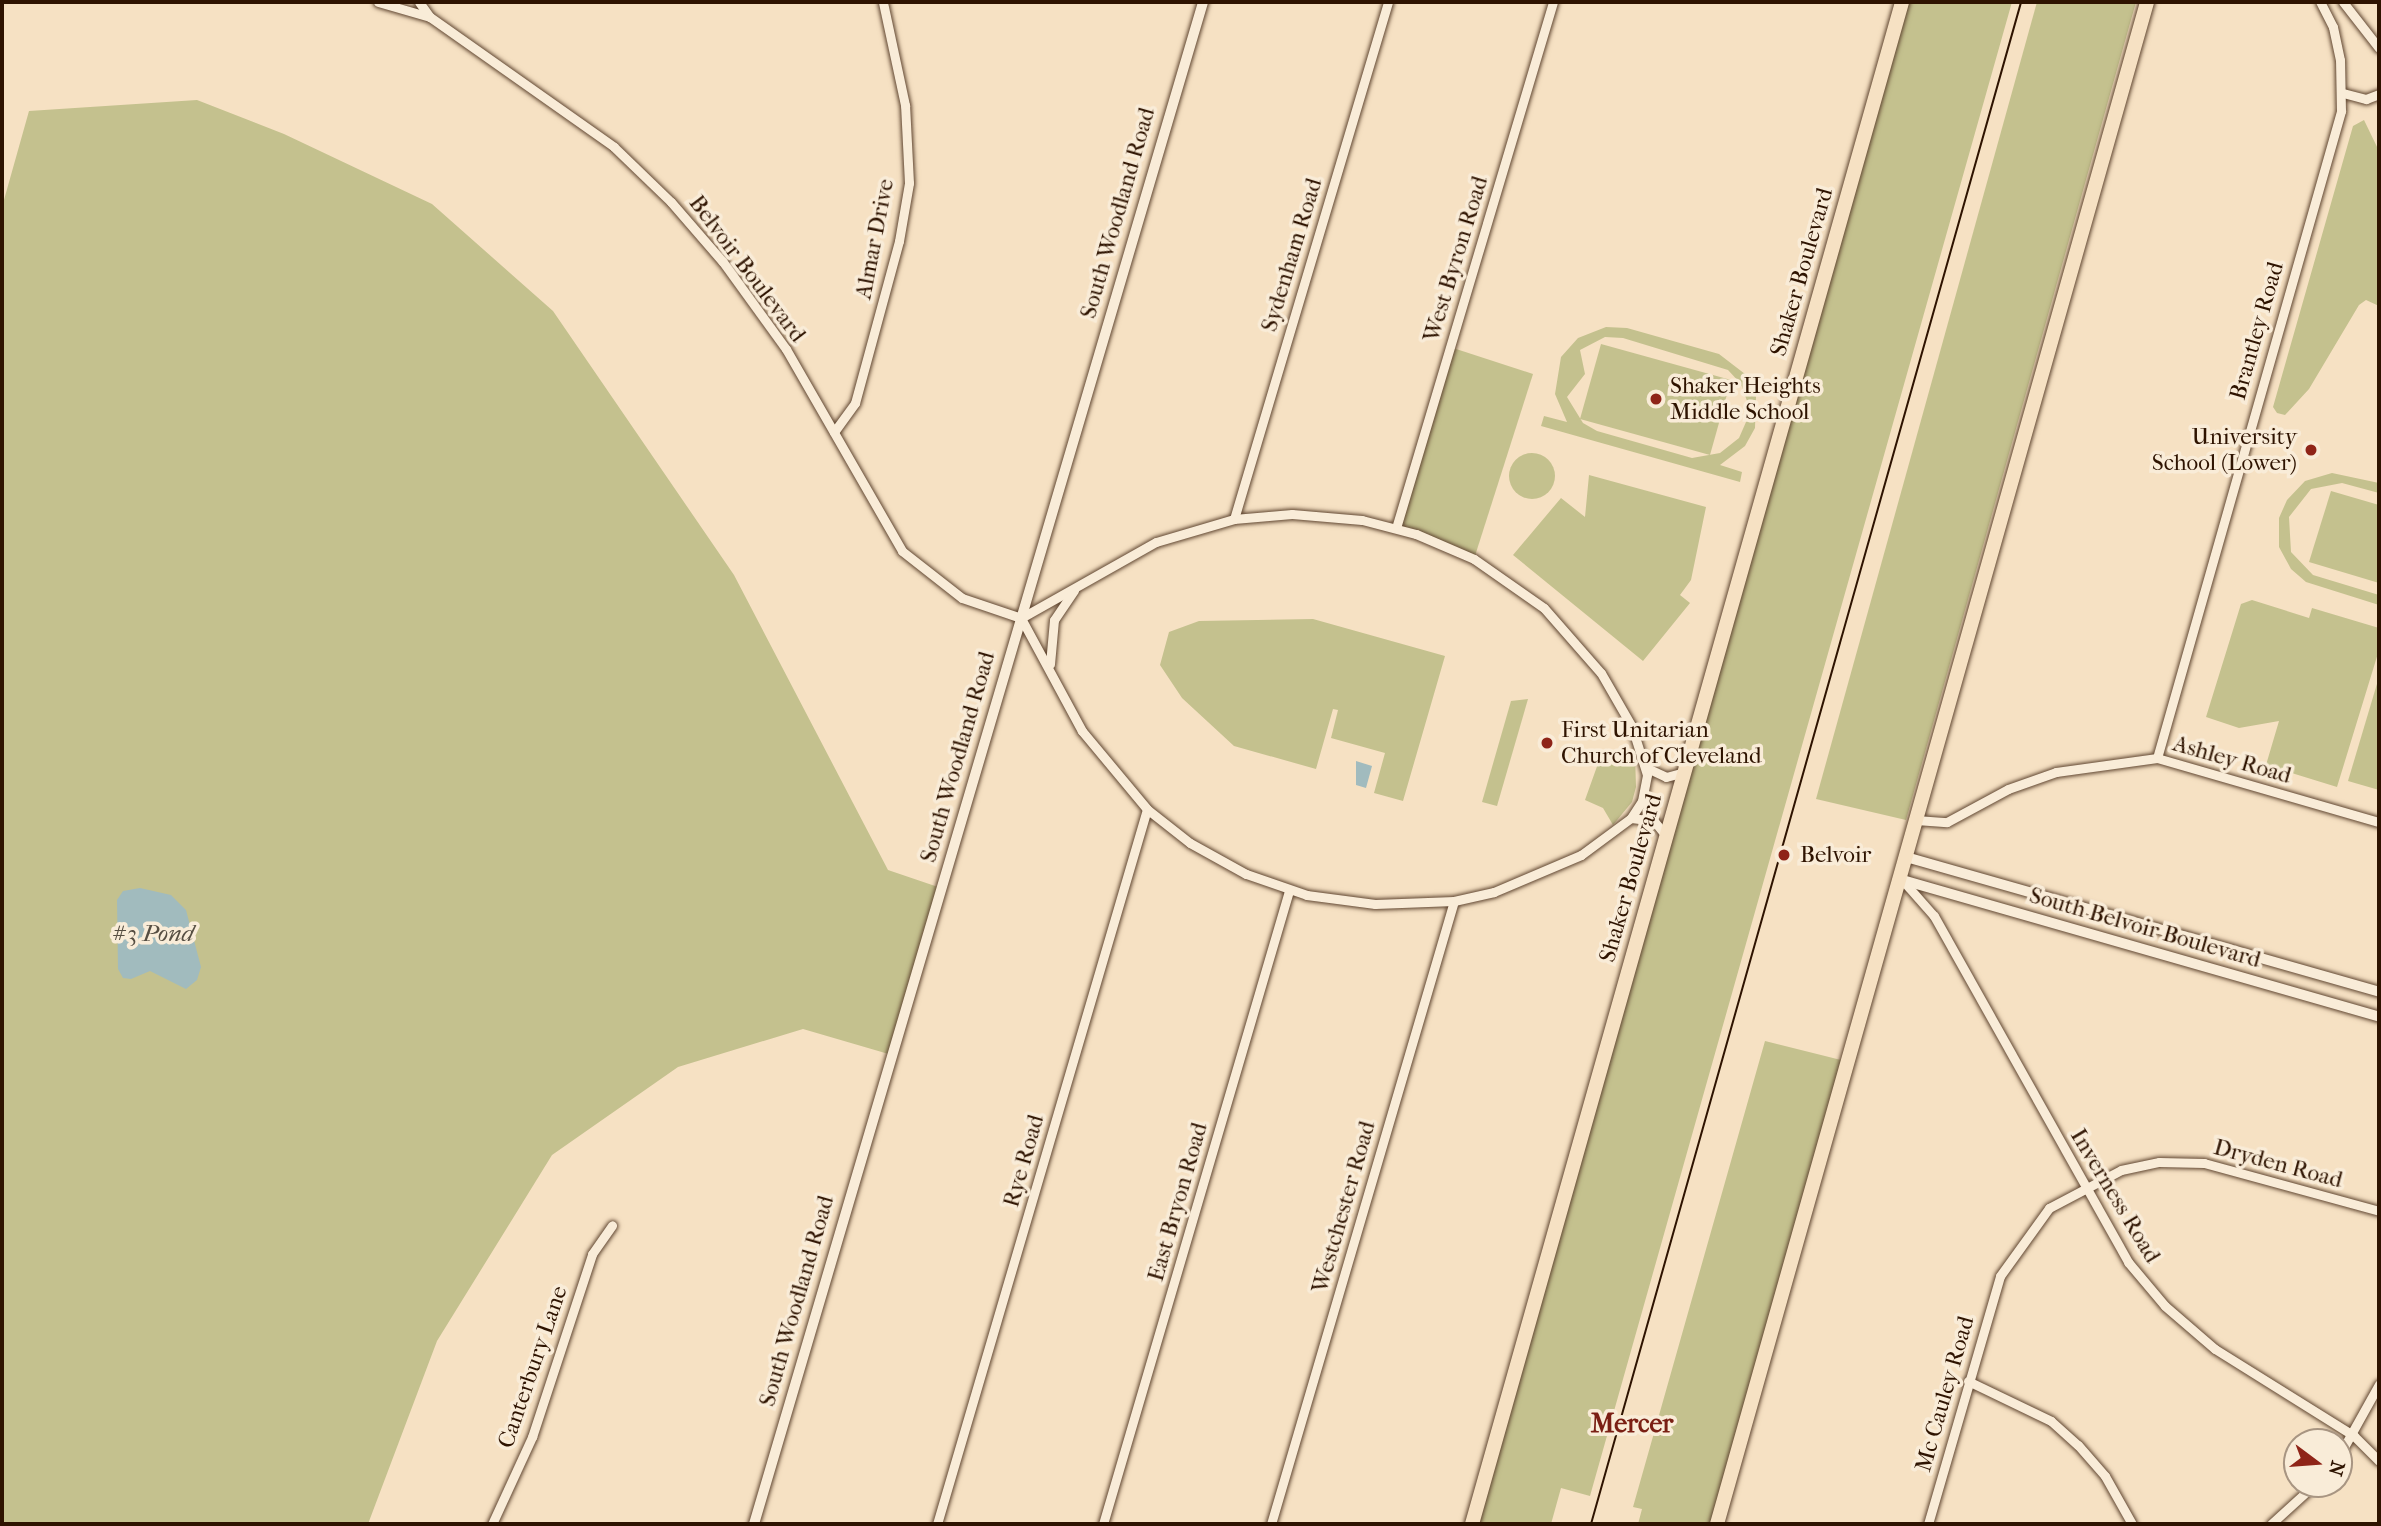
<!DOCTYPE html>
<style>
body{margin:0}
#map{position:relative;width:2381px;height:1526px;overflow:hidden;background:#f6e1c3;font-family:"IM FELL French Canon",serif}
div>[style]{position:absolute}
.green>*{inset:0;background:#c4c18e}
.round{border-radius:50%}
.water>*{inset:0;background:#a1bbbe}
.roads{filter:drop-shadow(0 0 2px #604631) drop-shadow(0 0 2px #604631)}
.minor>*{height:9px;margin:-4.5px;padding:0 4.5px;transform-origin:4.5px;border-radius:4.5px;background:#f9ecd8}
.tertiary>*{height:10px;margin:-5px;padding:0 5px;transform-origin:5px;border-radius:5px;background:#f9ecd8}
.primary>*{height:14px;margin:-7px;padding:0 7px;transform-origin:7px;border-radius:7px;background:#f6e1c3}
.tram>*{height:2px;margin:-1px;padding:0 1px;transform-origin:1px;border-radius:1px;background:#2e1300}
.dots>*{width:19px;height:19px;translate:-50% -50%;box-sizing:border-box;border:4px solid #f9ecd8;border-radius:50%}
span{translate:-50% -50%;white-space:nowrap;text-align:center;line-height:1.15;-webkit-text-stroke:7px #f9ecd8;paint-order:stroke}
.street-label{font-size:23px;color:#2e1300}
.poi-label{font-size:23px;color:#2e1300}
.left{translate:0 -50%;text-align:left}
.right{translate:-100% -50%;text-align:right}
.water-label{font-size:24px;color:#564e42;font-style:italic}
.quarter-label{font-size:26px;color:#7a1f14;font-weight:700}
.frame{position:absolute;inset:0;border:4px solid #2e1300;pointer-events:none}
.north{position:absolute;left:2283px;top:1428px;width:70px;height:70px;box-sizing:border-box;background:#f9ecd8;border:2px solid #a89582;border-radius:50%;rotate:106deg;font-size:19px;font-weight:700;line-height:28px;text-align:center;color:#2e1300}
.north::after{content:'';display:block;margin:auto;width:24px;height:32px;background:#8f2418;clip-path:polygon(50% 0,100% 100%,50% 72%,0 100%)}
</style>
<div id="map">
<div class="green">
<i style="clip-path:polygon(1902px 2px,2012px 2px,1590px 1496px,1561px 1488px,1551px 1524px,1472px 1524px)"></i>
<i style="clip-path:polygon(2037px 2px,2136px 2px,1906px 820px,1816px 799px)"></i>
<i style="clip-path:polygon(197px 100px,284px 134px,432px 204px,553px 311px,734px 575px,888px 870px,941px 888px,892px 1055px,803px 1029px,678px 1067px,552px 1155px,437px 1341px,368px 1524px,2px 1524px,2px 207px,29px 111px)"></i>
<i style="clip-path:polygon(2364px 120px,2379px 151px,2379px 306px,2366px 300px,2359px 305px,2309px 389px,2285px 415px,2277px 413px,2273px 407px,2353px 126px)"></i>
<i style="clip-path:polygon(evenodd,1606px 327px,1627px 328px,1719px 354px,1745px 374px,1756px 397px,1755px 428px,1745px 446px,1720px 465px,1742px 472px,1740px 482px,1541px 426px,1544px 416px,1567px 422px,1555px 394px,1561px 357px,1578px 338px,1606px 327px,1605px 337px,1623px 338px,1728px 370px,1741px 384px,1747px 401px,1746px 422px,1739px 438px,1720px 453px,1692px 458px,1597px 431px,1583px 423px,1567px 397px,1585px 374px,1580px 350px,1605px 337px)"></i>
<i style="clip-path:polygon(1601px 344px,1731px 380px,1710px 455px,1580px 419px)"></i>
<i style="clip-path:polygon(1450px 347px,1533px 374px,1474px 559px,1396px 528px)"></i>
<i class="round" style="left:1509px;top:453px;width:46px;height:46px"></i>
<i style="clip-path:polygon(2332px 473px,2379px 483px,2379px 493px,2342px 483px,2311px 489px,2289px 517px,2291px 552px,2313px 575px,2379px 595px,2379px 605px,2306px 582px,2291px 569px,2279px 547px,2279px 518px,2287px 500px,2305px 481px)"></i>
<i style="clip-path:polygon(1589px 475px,1706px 507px,1691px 580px,1680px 595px,1690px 603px,1643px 661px,1513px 555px,1561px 498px,1585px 517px)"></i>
<i style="clip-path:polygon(2331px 491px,2379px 505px,2379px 583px,2309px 562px)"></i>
<i style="clip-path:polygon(2252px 600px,2309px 618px,2312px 608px,2379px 628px,2379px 650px,2337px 787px,2266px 765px,2279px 721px,2239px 728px,2206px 717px,2241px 604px)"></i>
<i style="clip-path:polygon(1313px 619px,1445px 656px,1403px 801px,1374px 793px,1385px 753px,1331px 738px,1338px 710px,1333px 709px,1316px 769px,1234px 746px,1182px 698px,1160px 665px,1169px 632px,1199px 621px)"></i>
<i style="clip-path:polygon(2379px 677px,2379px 790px,2348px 781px)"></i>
<i style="clip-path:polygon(1528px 699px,1497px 806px,1482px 802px,1511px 701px)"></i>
<i style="clip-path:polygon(1635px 753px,1636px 787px,1632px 802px,1613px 825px,1603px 808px,1585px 800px,1600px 758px)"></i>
<i style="clip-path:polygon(1765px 1041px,1841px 1060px,1710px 1524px,1638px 1524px,1642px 1509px,1633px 1507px)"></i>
</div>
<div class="water">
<i style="clip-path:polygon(1356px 761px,1372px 766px,1366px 788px,1356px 785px)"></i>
<i style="clip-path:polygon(140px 888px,171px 895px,186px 910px,201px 967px,197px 980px,186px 989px,150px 971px,131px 979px,123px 978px,118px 969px,117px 900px,123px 891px)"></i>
</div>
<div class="roads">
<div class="minor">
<i style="left:378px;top:2px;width:54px;rotate:16.1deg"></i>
<i style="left:430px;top:17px;width:225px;rotate:35.2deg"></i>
<i style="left:614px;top:147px;width:79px;rotate:44deg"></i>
<i style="left:671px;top:202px;width:79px;rotate:49.1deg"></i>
<i style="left:723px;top:262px;width:107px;rotate:54.1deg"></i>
<i style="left:786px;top:349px;width:233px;rotate:60.1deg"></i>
<i style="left:902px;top:551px;width:76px;rotate:38.1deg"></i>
<i style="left:962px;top:598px;width:62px;rotate:18.7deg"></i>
<i style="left:419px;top:2px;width:19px;rotate:54deg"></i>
<i style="left:2343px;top:2px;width:58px;rotate:52deg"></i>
<i style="left:2343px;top:93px;width:24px;rotate:15deg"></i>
<i style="left:2366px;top:99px;width:14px;rotate:-21deg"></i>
<i style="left:834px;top:432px;width:36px;rotate:-54deg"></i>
<i style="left:855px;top:403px;width:168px;rotate:-74.8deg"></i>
<i style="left:899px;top:241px;width:59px;rotate:-80.2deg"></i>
<i style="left:909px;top:183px;width:78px;rotate:-92.9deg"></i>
<i style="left:905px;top:105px;width:105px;rotate:-102.1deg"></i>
<i style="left:1292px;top:514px;width:70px;rotate:4.9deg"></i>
<i style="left:1362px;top:520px;width:56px;rotate:14.5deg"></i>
<i style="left:1416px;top:534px;width:63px;rotate:23.3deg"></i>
<i style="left:1474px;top:559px;width:85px;rotate:35deg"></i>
<i style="left:1544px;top:608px;width:86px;rotate:48.8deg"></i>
<i style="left:1601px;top:673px;width:62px;rotate:60.1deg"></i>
<i style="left:1632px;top:727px;width:50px;rotate:72.6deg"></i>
<i style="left:1647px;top:775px;width:26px;rotate:101deg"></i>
<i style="left:1642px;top:801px;width:20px;rotate:123deg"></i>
<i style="left:1631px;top:818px;width:62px;rotate:143.5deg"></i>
<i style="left:1581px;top:855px;width:95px;rotate:157deg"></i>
<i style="left:1494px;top:892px;width:41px;rotate:167.3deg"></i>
<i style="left:1454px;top:901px;width:79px;rotate:177.8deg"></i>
<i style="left:1375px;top:904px;width:69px;rotate:-172.5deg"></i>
<i style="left:1307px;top:895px;width:65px;rotate:-161deg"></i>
<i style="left:1246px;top:874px;width:64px;rotate:-151deg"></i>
<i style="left:1190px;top:843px;width:55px;rotate:-141.7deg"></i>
<i style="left:1147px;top:809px;width:102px;rotate:-129.8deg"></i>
<i style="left:1082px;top:731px;width:128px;rotate:-118.4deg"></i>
<i style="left:1021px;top:618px;width:155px;rotate:-29.4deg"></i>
<i style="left:1156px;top:542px;width:81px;rotate:-16.4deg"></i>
<i style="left:1234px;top:519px;width:58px;rotate:-4.9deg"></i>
<i style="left:1234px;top:519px;width:539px;rotate:-73.41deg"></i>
<i style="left:1396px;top:528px;width:549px;rotate:-73.38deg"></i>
<i style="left:1050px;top:664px;width:44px;rotate:-84.8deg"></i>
<i style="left:1054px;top:620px;width:36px;rotate:-56deg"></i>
<i style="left:2157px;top:758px;width:673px;rotate:-74.12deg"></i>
<i style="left:2341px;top:111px;width:51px;rotate:-91.1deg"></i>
<i style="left:2340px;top:60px;width:34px;rotate:-102deg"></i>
<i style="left:2333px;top:27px;width:28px;rotate:-117deg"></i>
<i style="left:1647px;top:768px;width:21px;rotate:25deg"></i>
<i style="left:1666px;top:777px;width:20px;rotate:-15deg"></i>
<i style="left:1631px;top:818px;width:23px;rotate:7deg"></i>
<i style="left:1654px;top:821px;width:19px;rotate:51deg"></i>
<i style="left:1916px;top:820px;width:31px;rotate:4deg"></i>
<i style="left:1947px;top:822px;width:69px;rotate:-28.4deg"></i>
<i style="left:2008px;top:789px;width:51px;rotate:-19.5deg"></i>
<i style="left:2056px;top:772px;width:102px;rotate:-7.9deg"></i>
<i style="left:2157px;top:758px;width:231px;rotate:16.1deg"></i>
<i style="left:1904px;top:882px;width:45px;rotate:48.6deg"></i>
<i style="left:1934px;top:916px;width:397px;rotate:60.7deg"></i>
<i style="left:2128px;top:1262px;width:57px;rotate:49.9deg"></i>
<i style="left:2165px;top:1306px;width:66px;rotate:40.7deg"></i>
<i style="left:2215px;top:1349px;width:164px;rotate:32deg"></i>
<i style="left:2354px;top:1436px;width:35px;rotate:45deg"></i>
<i style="left:1968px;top:1381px;width:92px;rotate:25.7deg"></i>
<i style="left:2051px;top:1421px;width:36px;rotate:42deg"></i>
<i style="left:2078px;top:1445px;width:41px;rotate:48.9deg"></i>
<i style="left:2105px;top:1476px;width:55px;rotate:60.6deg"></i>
<i style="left:2339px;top:1456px;width:82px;rotate:-60.9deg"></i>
<i style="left:492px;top:1524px;width:96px;rotate:-65.3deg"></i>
<i style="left:532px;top:1437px;width:193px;rotate:-71.8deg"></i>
<i style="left:592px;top:1254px;width:35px;rotate:-55deg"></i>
<i style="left:937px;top:1524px;width:745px;rotate:-73.63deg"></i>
<i style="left:1103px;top:1524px;width:660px;rotate:-73.63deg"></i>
<i style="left:1271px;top:1524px;width:649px;rotate:-73.63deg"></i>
<i style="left:1928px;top:1524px;width:258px;rotate:-73.8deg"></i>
<i style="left:2000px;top:1276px;width:84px;rotate:-54.2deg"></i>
<i style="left:2049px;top:1208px;width:81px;rotate:-27.8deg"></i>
<i style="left:2121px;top:1170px;width:39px;rotate:-12deg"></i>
<i style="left:2159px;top:1162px;width:45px;rotate:1.3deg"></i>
<i style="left:2204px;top:1163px;width:181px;rotate:15.3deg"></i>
<i style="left:2271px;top:1524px;width:59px;rotate:-42.3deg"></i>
</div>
<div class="tertiary">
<i style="left:1906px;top:857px;width:492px;rotate:15.9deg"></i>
<i style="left:1899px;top:879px;width:499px;rotate:16deg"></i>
<i style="left:754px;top:1524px;width:1587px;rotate:-73.56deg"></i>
</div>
<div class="primary">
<i style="left:1472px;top:1524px;width:1582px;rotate:-74.22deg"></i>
<i style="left:1717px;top:1524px;width:1582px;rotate:-74.22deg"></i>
</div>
</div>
<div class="tram">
<i style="left:1591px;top:1524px;width:1582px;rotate:-74.22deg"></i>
</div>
<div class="dots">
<i style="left:1656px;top:399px;background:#8f2418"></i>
<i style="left:2311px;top:450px;background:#8f2418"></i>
<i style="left:1547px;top:743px;background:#8f2418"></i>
<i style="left:1784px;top:855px;background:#8f2418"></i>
</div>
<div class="street-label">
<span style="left:1118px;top:213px;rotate:-74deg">South Woodland Road</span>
<span style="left:875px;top:239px;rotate:-79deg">Almar Drive</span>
<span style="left:1292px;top:255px;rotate:-73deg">Sydenham Road</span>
<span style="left:1456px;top:259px;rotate:-73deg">West Byron Road</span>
<span style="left:747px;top:269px;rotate:53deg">Belvoir Boulevard</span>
<span style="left:1802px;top:272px;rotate:-74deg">Shaker Boulevard</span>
<span style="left:2257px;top:331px;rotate:-74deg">Brantley Road</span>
<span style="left:958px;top:757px;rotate:-74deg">South Woodland Road</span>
<span style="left:2232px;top:760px;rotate:16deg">Ashley Road</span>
<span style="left:1631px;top:878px;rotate:-74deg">Shaker Boulevard</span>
<span style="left:2145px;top:928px;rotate:16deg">South Belvoir Boulevard</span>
<span style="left:1024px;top:1161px;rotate:-74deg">Rye Road</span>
<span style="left:2278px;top:1164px;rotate:15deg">Dryden Road</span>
<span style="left:2115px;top:1196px;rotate:59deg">Inverness Road</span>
<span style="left:1178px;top:1202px;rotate:-74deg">East Bryon Road</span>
<span style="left:1344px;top:1207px;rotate:-74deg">Westchester Road</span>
<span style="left:797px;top:1301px;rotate:-74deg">South Woodland Road</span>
<span style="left:533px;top:1367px;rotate:-71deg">Canterbury Lane</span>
<span style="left:1945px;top:1394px;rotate:-74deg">Mc Cauley Road</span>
</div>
<div class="poi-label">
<span class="left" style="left:1670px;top:399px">Shaker Heights<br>Middle School</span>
<span class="right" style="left:2297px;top:450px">University<br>School (Lower)</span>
<span class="left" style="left:1561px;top:743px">First Unitarian<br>Church of Cleveland</span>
<span class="left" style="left:1800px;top:855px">Belvoir</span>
</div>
<div class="water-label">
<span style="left:153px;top:934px">#3 Pond</span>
</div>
<div class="quarter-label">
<span style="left:1632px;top:1424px">Mercer</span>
</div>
<div class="frame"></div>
<div class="north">N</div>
</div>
